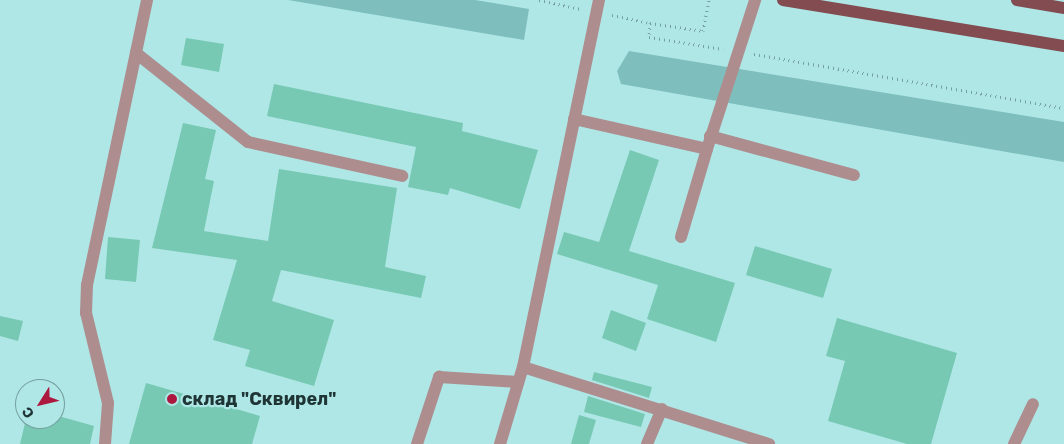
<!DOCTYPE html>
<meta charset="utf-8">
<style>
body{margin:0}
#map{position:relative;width:1064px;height:444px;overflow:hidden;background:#afe7e6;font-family:Rubik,sans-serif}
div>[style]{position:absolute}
.green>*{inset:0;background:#7ebfbe}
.building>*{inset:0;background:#77c9b3}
.path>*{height:3px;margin-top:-1.5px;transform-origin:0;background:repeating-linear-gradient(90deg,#76a09f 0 1px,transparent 0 5px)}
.service>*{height:12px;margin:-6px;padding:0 6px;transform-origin:6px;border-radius:6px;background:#ae8d8f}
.primary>*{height:12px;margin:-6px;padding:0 6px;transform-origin:6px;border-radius:6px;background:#834c51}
.dots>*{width:14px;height:14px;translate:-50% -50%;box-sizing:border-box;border:2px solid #afe7e6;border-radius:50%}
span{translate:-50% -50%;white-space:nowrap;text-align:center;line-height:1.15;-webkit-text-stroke:4.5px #afe7e6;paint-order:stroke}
.poi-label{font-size:18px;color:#1f3535;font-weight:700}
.left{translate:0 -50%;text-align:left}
.north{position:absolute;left:15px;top:379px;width:50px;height:50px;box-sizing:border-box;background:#afe7e6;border:1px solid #75a09f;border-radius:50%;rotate:234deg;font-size:14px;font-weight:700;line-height:20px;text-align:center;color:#1f3535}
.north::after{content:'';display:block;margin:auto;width:18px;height:22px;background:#ad183e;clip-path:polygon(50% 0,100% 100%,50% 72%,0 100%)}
</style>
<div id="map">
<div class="green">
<i style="clip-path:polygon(288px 0,475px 0,529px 9px,524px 40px)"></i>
<i style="clip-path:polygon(629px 51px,1064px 122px,1064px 162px,621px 84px,617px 71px)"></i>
</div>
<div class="building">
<i style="clip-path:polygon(186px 38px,224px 44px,219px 72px,181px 65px)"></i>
<i style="clip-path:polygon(274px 84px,463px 123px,462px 131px,538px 150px,520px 209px,450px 188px,448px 195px,408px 187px,416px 147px,267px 116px)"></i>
<i style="clip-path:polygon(183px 123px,216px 130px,205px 179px,214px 181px,204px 231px,268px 241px,279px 169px,397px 188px,385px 267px,426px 276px,421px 298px,281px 270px,272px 301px,334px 320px,314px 386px,245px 366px,250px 350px,213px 340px,237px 260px,152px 248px)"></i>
<i style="clip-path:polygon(630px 150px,659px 160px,629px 251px,735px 283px,716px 342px,647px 319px,658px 285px,557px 254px,564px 232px,599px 242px)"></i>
<i style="clip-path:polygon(108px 237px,140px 240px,136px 282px,105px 279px)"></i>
<i style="clip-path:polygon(755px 246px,832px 269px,823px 298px,746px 275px)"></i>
<i style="clip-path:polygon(611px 310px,646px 323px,636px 351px,602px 338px)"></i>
<i style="clip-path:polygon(0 316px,23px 321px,18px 341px,0 336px)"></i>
<i style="clip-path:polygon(837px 318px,957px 353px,931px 444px,907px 444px,828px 421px,845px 361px,826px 356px)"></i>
<i style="clip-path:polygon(594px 372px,652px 387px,649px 398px,592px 380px)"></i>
<i style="clip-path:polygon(146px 383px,260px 416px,252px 444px,129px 444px)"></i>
<i style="clip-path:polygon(588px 396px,645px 414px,641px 427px,584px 412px)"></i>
<i style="clip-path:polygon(55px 415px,94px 426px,90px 444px,20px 444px,26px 419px,55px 419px)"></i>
<i style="clip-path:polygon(579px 415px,596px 420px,589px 444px,571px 444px)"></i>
</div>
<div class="path">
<i style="left:539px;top:0;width:43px;rotate:12.1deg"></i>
<i style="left:612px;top:15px;width:39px;rotate:12deg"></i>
<i style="left:650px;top:23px;width:14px;rotate:94deg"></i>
<i style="left:649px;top:37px;width:75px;rotate:9.2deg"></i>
<i style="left:650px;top:23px;width:54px;rotate:8.6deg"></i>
<i style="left:703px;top:31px;width:32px;rotate:-79deg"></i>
<i style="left:754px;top:54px;width:315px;rotate:9.9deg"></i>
</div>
<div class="service">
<i style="left:136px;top:53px;width:143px;rotate:38.5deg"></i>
<i style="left:248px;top:142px;width:158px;rotate:12.4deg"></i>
<i style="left:574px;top:119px;width:136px;rotate:12.7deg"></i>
<i style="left:707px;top:149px;width:157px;rotate:-72.1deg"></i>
<i style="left:710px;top:136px;width:149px;rotate:15.2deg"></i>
<i style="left:681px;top:237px;width:92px;rotate:-73.5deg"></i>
<i style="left:523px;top:367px;width:258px;rotate:17.4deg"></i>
<i style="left:105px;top:444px;width:41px;rotate:-85.8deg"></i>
<i style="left:108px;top:403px;width:93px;rotate:-103.7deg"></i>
<i style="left:86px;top:313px;width:28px;rotate:-88deg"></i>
<i style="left:87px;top:285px;width:291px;rotate:-78.1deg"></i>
<i style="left:417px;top:444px;width:71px;rotate:-71.8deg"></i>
<i style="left:439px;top:377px;width:79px;rotate:3.6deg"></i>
<i style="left:500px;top:444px;width:80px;rotate:-73.4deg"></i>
<i style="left:523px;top:367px;width:375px;rotate:-78.3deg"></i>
<i style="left:647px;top:444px;width:38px;rotate:-67deg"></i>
<i style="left:1014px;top:444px;width:44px;rotate:-64.6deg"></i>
</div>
<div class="primary">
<i style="left:783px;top:0;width:285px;rotate:9.3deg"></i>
<i style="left:1017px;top:0;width:48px;rotate:9.7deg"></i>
</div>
<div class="dots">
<i style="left:172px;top:399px;background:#ad183e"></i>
</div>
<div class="poi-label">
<span class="left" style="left:182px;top:399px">склад "Сквирел"</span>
</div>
<div class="north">С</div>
</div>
